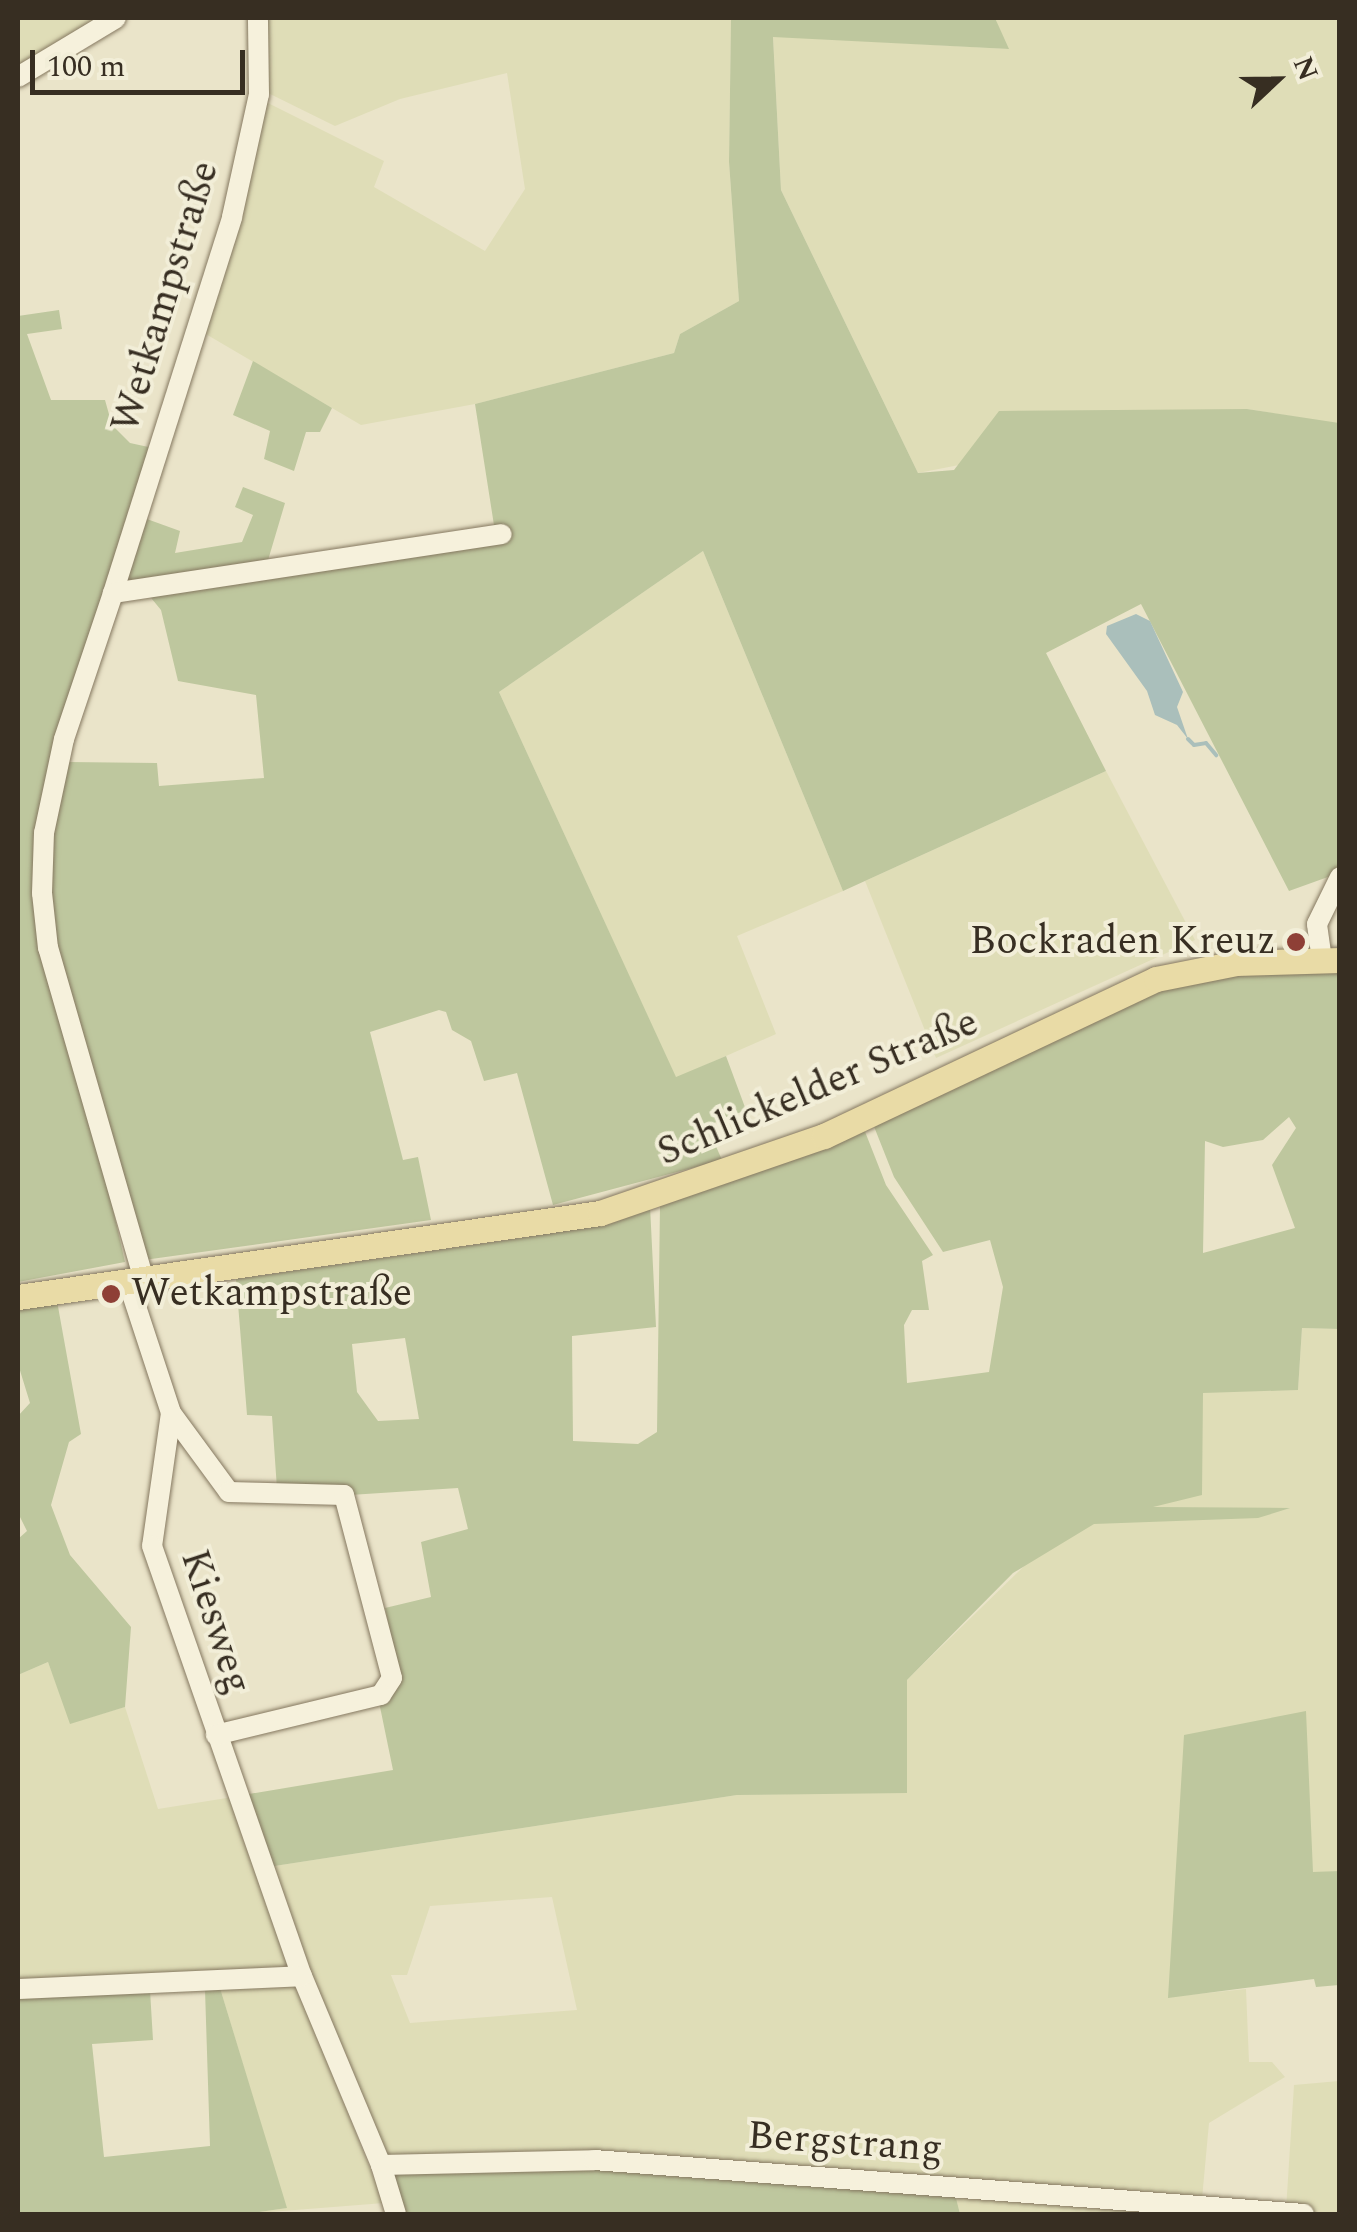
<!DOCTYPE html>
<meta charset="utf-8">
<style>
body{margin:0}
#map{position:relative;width:1357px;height:2232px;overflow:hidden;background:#eae4c9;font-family:Spectral,serif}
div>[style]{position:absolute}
.farmland>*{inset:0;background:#dfddb7}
.green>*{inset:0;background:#bec79e}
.water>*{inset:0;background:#aabfbb}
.stream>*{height:4px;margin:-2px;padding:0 2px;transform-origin:2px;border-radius:2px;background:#aabfbb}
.roads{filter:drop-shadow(0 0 2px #857860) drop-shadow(0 0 2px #857860)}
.minor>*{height:20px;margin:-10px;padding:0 10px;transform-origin:10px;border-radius:10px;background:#f6f1dc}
.major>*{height:25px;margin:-12.5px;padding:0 12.5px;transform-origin:12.5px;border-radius:12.5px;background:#e9dba6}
.dots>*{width:28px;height:28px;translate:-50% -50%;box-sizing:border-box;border:5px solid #f2eed8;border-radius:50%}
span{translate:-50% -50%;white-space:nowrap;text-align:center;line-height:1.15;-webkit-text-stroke:8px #f2eed8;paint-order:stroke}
.street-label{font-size:40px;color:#372e22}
.poi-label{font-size:40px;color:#372e22}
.right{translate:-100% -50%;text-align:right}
.left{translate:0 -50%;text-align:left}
.frame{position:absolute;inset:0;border:20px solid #372e22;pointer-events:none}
.north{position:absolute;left:1227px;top:30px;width:100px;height:100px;-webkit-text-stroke:8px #f2eed8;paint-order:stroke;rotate:68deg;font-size:28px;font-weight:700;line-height:40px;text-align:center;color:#372e22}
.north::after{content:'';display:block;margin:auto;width:35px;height:45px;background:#372e22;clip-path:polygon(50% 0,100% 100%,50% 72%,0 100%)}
.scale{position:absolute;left:30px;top:50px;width:215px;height:45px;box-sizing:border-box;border:5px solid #372e22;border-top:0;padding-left:12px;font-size:30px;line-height:35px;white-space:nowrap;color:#372e22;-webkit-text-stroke:8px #f2eed8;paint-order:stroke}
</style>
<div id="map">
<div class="farmland">
<i style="clip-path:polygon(18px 18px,103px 18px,18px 70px)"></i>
<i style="clip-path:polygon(264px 18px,731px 18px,729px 162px,739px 301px,680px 334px,674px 353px,475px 404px,361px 425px,199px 330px,264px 101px,384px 161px,374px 187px,485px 251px,525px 189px,507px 73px,400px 99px,335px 126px,264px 91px,269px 55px)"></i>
<i style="clip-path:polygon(995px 18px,1339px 18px,1339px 424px,1247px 409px,918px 473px,781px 190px,773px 36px,1007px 49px)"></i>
<i style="clip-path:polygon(703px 551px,843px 891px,737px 936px,776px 1034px,676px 1078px,499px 692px)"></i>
<i style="clip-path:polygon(1106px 771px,1195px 940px,936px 1058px,865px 881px)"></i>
<i style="clip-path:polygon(evenodd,1302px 1328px,1339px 1329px,1339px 1871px,1313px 1873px,1168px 1997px,1246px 1989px,1249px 2062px,1272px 2062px,1285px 2077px,1209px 2123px,1202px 2199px,385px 2161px,268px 1867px,737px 1795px,906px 1792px,907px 1680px,1203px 1392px,1298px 1390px,1302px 1328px,552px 1897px,577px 2010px,410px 2023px,391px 1975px,407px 1975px,430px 1906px,552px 1897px)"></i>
<i style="clip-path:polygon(48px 1662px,71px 1723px,125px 1707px,158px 1809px,233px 1797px,295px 1972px,18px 1981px,18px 1675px)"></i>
<i style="clip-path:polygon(296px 1984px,384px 2203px,245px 2214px,286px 2208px,220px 1988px)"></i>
<i style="clip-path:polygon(1339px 2081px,1339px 2213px,1286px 2210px,1294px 2085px)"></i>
<i style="clip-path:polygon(955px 2194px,1221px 2214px,960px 2214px)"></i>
</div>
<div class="green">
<i style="clip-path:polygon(731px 18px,995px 18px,1009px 49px,773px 37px,781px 190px,918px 473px,954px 470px,999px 411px,1247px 409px,1339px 423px,1339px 873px,1289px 891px,1141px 604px,1046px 653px,1106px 771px,843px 891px,703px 551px,499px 692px,676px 1077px,726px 1056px,746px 1110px,707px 1126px,722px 1160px,553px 1205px,517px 1073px,484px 1081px,471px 1041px,452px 1030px,446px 1012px,439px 1010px,370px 1032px,403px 1160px,418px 1157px,431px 1220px,144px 1260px,52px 949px,49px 835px,68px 762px,157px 763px,159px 786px,264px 778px,256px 695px,178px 681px,161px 610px,147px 593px,496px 538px,475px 404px,674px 353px,680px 334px,739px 301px,729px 162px)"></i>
<i style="clip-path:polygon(59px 310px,62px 329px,27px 334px,51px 400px,105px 400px,112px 425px,130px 443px,153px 448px,133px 514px,180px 531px,175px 553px,242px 542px,253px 515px,235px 507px,243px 487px,285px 503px,266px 567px,129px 586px,114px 580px,35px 867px,125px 1262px,18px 1282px,18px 316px)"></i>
<i style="clip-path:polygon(253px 361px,332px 408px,320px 432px,306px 432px,294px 471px,264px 459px,270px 431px,233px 415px)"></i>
<i style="clip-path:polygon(evenodd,1339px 969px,1339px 1329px,1302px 1328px,1298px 1390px,1203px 1393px,1202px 1495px,1153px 1507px,1290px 1508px,1258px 1518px,1094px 1524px,1013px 1573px,907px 1680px,907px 1793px,737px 1795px,268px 1867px,243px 1795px,393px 1770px,379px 1702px,400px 1679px,385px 1608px,431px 1597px,421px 1542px,468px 1529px,458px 1488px,350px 1495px,277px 1489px,272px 1416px,247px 1415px,236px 1279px,527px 1237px,650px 1206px,656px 1327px,572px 1336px,573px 1441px,638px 1444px,657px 1432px,660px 1205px,862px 1124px,886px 1185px,933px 1255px,922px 1261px,929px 1310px,912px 1310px,904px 1325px,907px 1383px,989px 1372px,1003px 1287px,990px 1240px,943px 1252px,894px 1177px,871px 1119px,1157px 985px,1195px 976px,1339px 969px,1289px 1117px,1296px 1128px,1272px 1165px,1295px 1228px,1203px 1253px,1205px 1141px,1223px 1147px,1263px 1140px,1289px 1117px,1339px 969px,405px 1338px,419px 1419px,378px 1421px,357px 1392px,352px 1344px,405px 1338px)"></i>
<i style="clip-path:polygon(57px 1301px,81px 1434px,69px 1442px,51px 1505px,70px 1555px,131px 1627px,125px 1707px,70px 1724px,48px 1662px,18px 1675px,18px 1539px,27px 1531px,19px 1515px,18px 1416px,30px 1403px,18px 1364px,18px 1308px)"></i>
<i style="clip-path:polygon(1306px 1711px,1313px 1872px,1339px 1871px,1339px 1985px,1316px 1987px,1314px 1979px,1168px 1998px,1184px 1735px)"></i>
<i style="clip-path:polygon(220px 1988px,287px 2208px,245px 2214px,18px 2214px,18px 1995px,150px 1990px,153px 2040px,92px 2044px,104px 2157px,210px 2146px,205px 1990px)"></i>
<i style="clip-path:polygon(600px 2168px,955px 2194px,960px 2214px,404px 2214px,392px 2171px)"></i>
</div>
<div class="water">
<i style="clip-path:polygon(1136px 614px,1150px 621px,1183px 692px,1177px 707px,1188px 739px,1177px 725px,1155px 715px,1147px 691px,1106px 634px,1107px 626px)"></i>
</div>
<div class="stream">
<i style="left:1188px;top:739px;width:8px;rotate:45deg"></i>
<i style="left:1194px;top:745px;width:12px;rotate:-9deg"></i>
<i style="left:1206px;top:743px;width:16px;rotate:50deg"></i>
</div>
<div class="roads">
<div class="minor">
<i style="left:18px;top:77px;width:114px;rotate:-31deg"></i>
<i style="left:113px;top:593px;width:394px;rotate:-72.4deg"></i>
<i style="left:232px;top:217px;width:126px;rotate:-77.6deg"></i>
<i style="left:259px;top:94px;width:76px;rotate:-90.8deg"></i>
<i style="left:1322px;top:960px;width:36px;rotate:-98deg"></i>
<i style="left:1317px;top:924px;width:52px;rotate:-63.9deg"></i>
<i style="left:144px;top:1280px;width:346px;rotate:-106.1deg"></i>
<i style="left:48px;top:948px;width:55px;rotate:-96.2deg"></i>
<i style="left:42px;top:893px;width:60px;rotate:-88.1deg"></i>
<i style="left:44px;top:833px;width:96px;rotate:-78deg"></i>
<i style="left:64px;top:739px;width:154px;rotate:-71.4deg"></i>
<i style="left:113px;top:593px;width:393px;rotate:-8.6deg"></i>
<i style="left:128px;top:1282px;width:138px;rotate:71.8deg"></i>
<i style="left:171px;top:1413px;width:134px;rotate:98.1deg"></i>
<i style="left:152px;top:1546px;width:455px;rotate:70.8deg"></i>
<i style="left:302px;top:1976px;width:205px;rotate:67.3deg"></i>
<i style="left:381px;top:2165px;width:213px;rotate:-1.3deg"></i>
<i style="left:594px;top:2160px;width:712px;rotate:4.35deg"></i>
<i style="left:171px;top:1413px;width:98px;rotate:53.7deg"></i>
<i style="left:229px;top:1492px;width:115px;rotate:1.5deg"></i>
<i style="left:344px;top:1495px;width:189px;rotate:75.3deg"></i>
<i style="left:392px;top:1678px;width:20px;rotate:123deg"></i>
<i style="left:381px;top:1695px;width:170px;rotate:166.4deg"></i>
<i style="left:18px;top:1989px;width:284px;rotate:-2.6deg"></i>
<i style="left:381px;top:2165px;width:51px;rotate:73deg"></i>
</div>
<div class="major">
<i style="left:18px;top:1297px;width:588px;rotate:-8.21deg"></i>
<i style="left:600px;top:1213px;width:237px;rotate:-19deg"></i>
<i style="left:824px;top:1136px;width:367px;rotate:-25.3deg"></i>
<i style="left:1156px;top:979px;width:82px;rotate:-11.3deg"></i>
<i style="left:1236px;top:963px;width:104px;rotate:-1.7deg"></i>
</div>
</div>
<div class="dots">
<i style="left:1296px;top:942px;background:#8e3f36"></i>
<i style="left:111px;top:1294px;background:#8e3f36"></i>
</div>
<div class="street-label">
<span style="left:166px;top:297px;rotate:-73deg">Wetkampstraße</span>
<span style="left:818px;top:1088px;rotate:-23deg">Schlickelder Straße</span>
<span style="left:215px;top:1622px;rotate:72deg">Kiesweg</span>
<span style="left:845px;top:2143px;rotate:4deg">Bergstrang</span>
</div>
<div class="poi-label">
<span class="right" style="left:1276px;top:942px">Bockraden Kreuz</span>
<span class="left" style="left:131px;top:1294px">Wetkampstraße</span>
</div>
<div class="frame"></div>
<div class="north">N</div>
<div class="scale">100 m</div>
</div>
